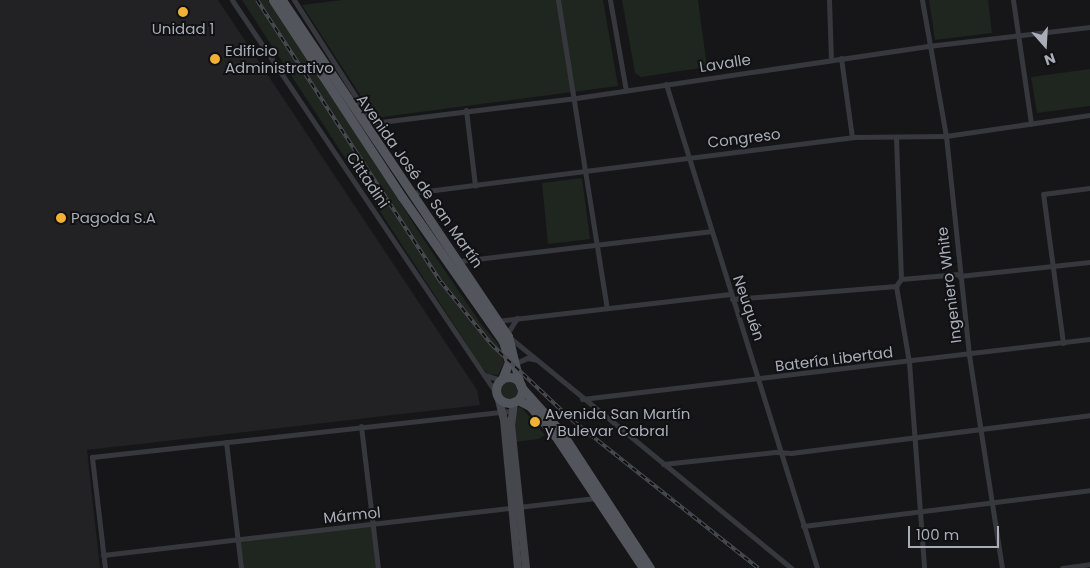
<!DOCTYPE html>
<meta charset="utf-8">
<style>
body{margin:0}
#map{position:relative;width:1090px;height:568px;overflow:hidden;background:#161618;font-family:Poppins,sans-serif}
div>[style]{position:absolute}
.built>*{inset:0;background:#222225}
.green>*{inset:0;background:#1e261f}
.round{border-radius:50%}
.street>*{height:5px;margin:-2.5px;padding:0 2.5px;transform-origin:2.5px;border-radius:2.5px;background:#37383d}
.secondary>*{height:8px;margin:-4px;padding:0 4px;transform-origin:4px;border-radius:4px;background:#45474d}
.primary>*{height:9px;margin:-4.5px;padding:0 4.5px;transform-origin:4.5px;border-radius:4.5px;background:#53555c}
.primary>.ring{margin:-4.5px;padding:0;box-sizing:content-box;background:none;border:9px solid #53555c;border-radius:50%}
.rail>*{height:4px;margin-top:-2px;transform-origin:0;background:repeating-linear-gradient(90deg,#111113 0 5.5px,#4a4c52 0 11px);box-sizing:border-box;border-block:1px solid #4a4c52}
.dots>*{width:14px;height:14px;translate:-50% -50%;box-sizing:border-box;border:2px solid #111113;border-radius:50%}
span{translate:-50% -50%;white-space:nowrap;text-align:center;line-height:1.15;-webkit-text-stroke:4px #111113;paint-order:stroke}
.poi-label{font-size:15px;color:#a8adb8}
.left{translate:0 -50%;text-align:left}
.street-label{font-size:15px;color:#a8adb8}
.north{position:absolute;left:1020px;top:20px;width:50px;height:50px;-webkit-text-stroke:4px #111113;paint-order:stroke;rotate:161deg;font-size:14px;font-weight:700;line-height:20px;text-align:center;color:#a8adb8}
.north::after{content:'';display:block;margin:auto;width:18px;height:22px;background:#a8adb8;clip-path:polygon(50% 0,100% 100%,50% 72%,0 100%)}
.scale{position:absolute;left:908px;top:526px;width:91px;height:22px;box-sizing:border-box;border:2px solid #a8adb8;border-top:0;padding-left:6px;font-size:15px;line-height:18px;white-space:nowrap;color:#a8adb8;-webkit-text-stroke:4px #111113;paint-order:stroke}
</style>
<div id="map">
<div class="built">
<i style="clip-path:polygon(0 0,218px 0,477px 390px,480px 405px,87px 450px,100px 568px,0 568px)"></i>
</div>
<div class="green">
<i style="clip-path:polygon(242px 0,268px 0,295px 37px,424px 240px,481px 324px,498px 344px,504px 363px,498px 375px,488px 374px,481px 366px)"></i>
<i style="clip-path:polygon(342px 0,603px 0,618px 86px,375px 118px,302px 5px)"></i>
<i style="clip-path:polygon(622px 0,698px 0,707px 67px,641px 77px,635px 73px)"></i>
<i style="clip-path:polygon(929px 0,988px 0,992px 33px,935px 40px)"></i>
<i style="clip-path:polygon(1090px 69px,1090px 106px,1037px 113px,1031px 77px)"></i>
<i style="clip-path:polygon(582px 178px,590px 239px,548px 244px,542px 183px)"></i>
<i class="round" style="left:500px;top:381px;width:18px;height:18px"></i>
<i style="clip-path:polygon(519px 407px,522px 408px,545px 435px,539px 439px,515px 442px,514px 409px)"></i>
<i style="clip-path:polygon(373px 526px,378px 568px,241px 568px,238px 540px)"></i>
</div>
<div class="street">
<i style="left:232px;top:0;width:473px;rotate:56.1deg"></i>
<i style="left:294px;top:0;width:145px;rotate:57.4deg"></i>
<i style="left:558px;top:0;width:312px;rotate:81deg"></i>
<i style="left:610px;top:0;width:92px;rotate:80deg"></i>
<i style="left:829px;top:0;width:59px;rotate:88.1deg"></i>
<i style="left:922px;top:0;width:138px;rotate:80deg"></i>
<i style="left:946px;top:136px;width:220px;rotate:84deg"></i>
<i style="left:969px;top:355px;width:216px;rotate:81.2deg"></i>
<i style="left:1013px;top:0;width:125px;rotate:81.7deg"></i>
<i style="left:841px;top:58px;width:80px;rotate:82.1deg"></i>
<i style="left:666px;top:84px;width:507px;rotate:72.67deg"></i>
<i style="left:466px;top:110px;width:76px;rotate:83.2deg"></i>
<i style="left:364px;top:124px;width:214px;rotate:-7deg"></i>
<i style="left:576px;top:98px;width:356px;rotate:-8.4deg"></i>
<i style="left:928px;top:46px;width:163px;rotate:-6.7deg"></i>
<i style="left:896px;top:137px;width:142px;rotate:88deg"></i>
<i style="left:901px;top:279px;width:9px;rotate:126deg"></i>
<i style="left:896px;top:286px;width:77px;rotate:80.3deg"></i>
<i style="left:909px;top:362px;width:207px;rotate:85.8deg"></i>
<i style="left:411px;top:193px;width:445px;rotate:-7.2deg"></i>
<i style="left:852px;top:137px;width:94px;rotate:-0.6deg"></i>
<i style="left:946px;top:136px;width:146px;rotate:-8.3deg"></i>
<i style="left:460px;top:261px;width:252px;rotate:-6.8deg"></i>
<i style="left:959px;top:276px;width:132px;rotate:-6.1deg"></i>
<i style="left:901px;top:279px;width:58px;rotate:-4.9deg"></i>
<i style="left:732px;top:299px;width:165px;rotate:-4.5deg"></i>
<i style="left:497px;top:321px;width:235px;rotate:-6.6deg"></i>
<i style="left:507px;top:334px;width:19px;rotate:-58deg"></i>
<i style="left:509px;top:337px;width:365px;rotate:39.3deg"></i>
<i style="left:1063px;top:343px;width:150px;rotate:-97.6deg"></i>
<i style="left:1043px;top:194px;width:47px;rotate:-7.3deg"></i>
<i style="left:516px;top:363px;width:12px;rotate:-24deg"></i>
<i style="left:527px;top:358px;width:10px;rotate:11deg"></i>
<i style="left:484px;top:375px;width:18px;rotate:16deg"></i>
<i style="left:582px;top:399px;width:512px;rotate:-6.74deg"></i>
<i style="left:361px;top:426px;width:143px;rotate:83.2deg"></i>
<i style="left:226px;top:442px;width:127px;rotate:83.2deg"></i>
<i style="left:663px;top:464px;width:113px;rotate:-6.1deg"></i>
<i style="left:775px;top:452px;width:16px;rotate:4deg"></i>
<i style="left:791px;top:453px;width:301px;rotate:-7.2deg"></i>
<i style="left:803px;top:526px;width:289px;rotate:-7.1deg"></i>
<i style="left:103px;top:555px;width:498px;rotate:-6.6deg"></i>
<i style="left:105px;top:568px;width:112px;rotate:-96.7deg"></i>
<i style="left:92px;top:457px;width:422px;rotate:-6.3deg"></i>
<i style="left:1062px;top:568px;width:28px;rotate:-8deg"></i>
</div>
<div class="secondary">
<i style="left:498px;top:396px;width:25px;rotate:76deg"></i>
<i style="left:504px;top:420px;width:149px;rotate:84.6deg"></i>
<i style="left:514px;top:402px;width:23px;rotate:97deg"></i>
<i style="left:511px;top:425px;width:144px;rotate:84deg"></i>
</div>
<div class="primary">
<i style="left:273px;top:0;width:235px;rotate:56.8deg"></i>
<i style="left:402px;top:197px;width:176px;rotate:55deg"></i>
<i style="left:503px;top:341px;width:22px;rotate:74deg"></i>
<i style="left:509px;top:362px;width:18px;rotate:112deg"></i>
<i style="left:282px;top:0;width:405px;rotate:56.1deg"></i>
<i style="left:508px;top:336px;width:50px;rotate:76.2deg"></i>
<i class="ring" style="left:496px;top:377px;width:17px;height:17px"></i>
<i style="left:521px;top:387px;width:62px;rotate:48.3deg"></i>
<i style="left:562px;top:433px;width:161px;rotate:56.9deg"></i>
<i style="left:518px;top:400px;width:13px;rotate:27deg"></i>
<i style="left:530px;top:406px;width:40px;rotate:50deg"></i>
<i style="left:556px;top:437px;width:157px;rotate:56.4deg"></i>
</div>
<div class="rail">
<i style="left:257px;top:0;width:337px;rotate:56.9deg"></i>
<i style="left:441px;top:282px;width:80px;rotate:51.1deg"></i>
<i style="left:491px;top:344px;width:111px;rotate:43.2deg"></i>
<i style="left:572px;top:420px;width:238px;rotate:38.5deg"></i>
</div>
<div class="dots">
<i style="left:183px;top:12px;background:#f2b134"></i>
<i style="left:215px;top:59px;background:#f2b134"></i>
<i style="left:61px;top:218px;background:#f2b134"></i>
<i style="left:535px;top:422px;background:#f2b134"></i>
</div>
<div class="poi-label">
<span style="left:183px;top:29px">Unidad 1</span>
<span class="left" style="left:225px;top:59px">Edificio<br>Administrativo</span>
<span class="left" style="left:71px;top:218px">Pagoda S.A</span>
<span class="left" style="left:545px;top:422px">Avenida San Martín<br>y Bulevar Cabral</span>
</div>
<div class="street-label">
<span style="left:725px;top:63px;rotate:-9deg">Lavalle</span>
<span style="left:744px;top:138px;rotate:-7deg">Congreso</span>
<span style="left:368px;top:180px;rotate:56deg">Cittadini</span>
<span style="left:420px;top:181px;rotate:55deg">Avenida José de San Martín</span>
<span style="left:949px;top:285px;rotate:-97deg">Ingeniero White</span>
<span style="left:749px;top:308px;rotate:71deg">Neuquén</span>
<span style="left:834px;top:359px;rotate:-7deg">Batería Libertad</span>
<span style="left:352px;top:515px;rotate:-6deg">Mármol</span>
</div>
<div class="north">N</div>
<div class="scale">100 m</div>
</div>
